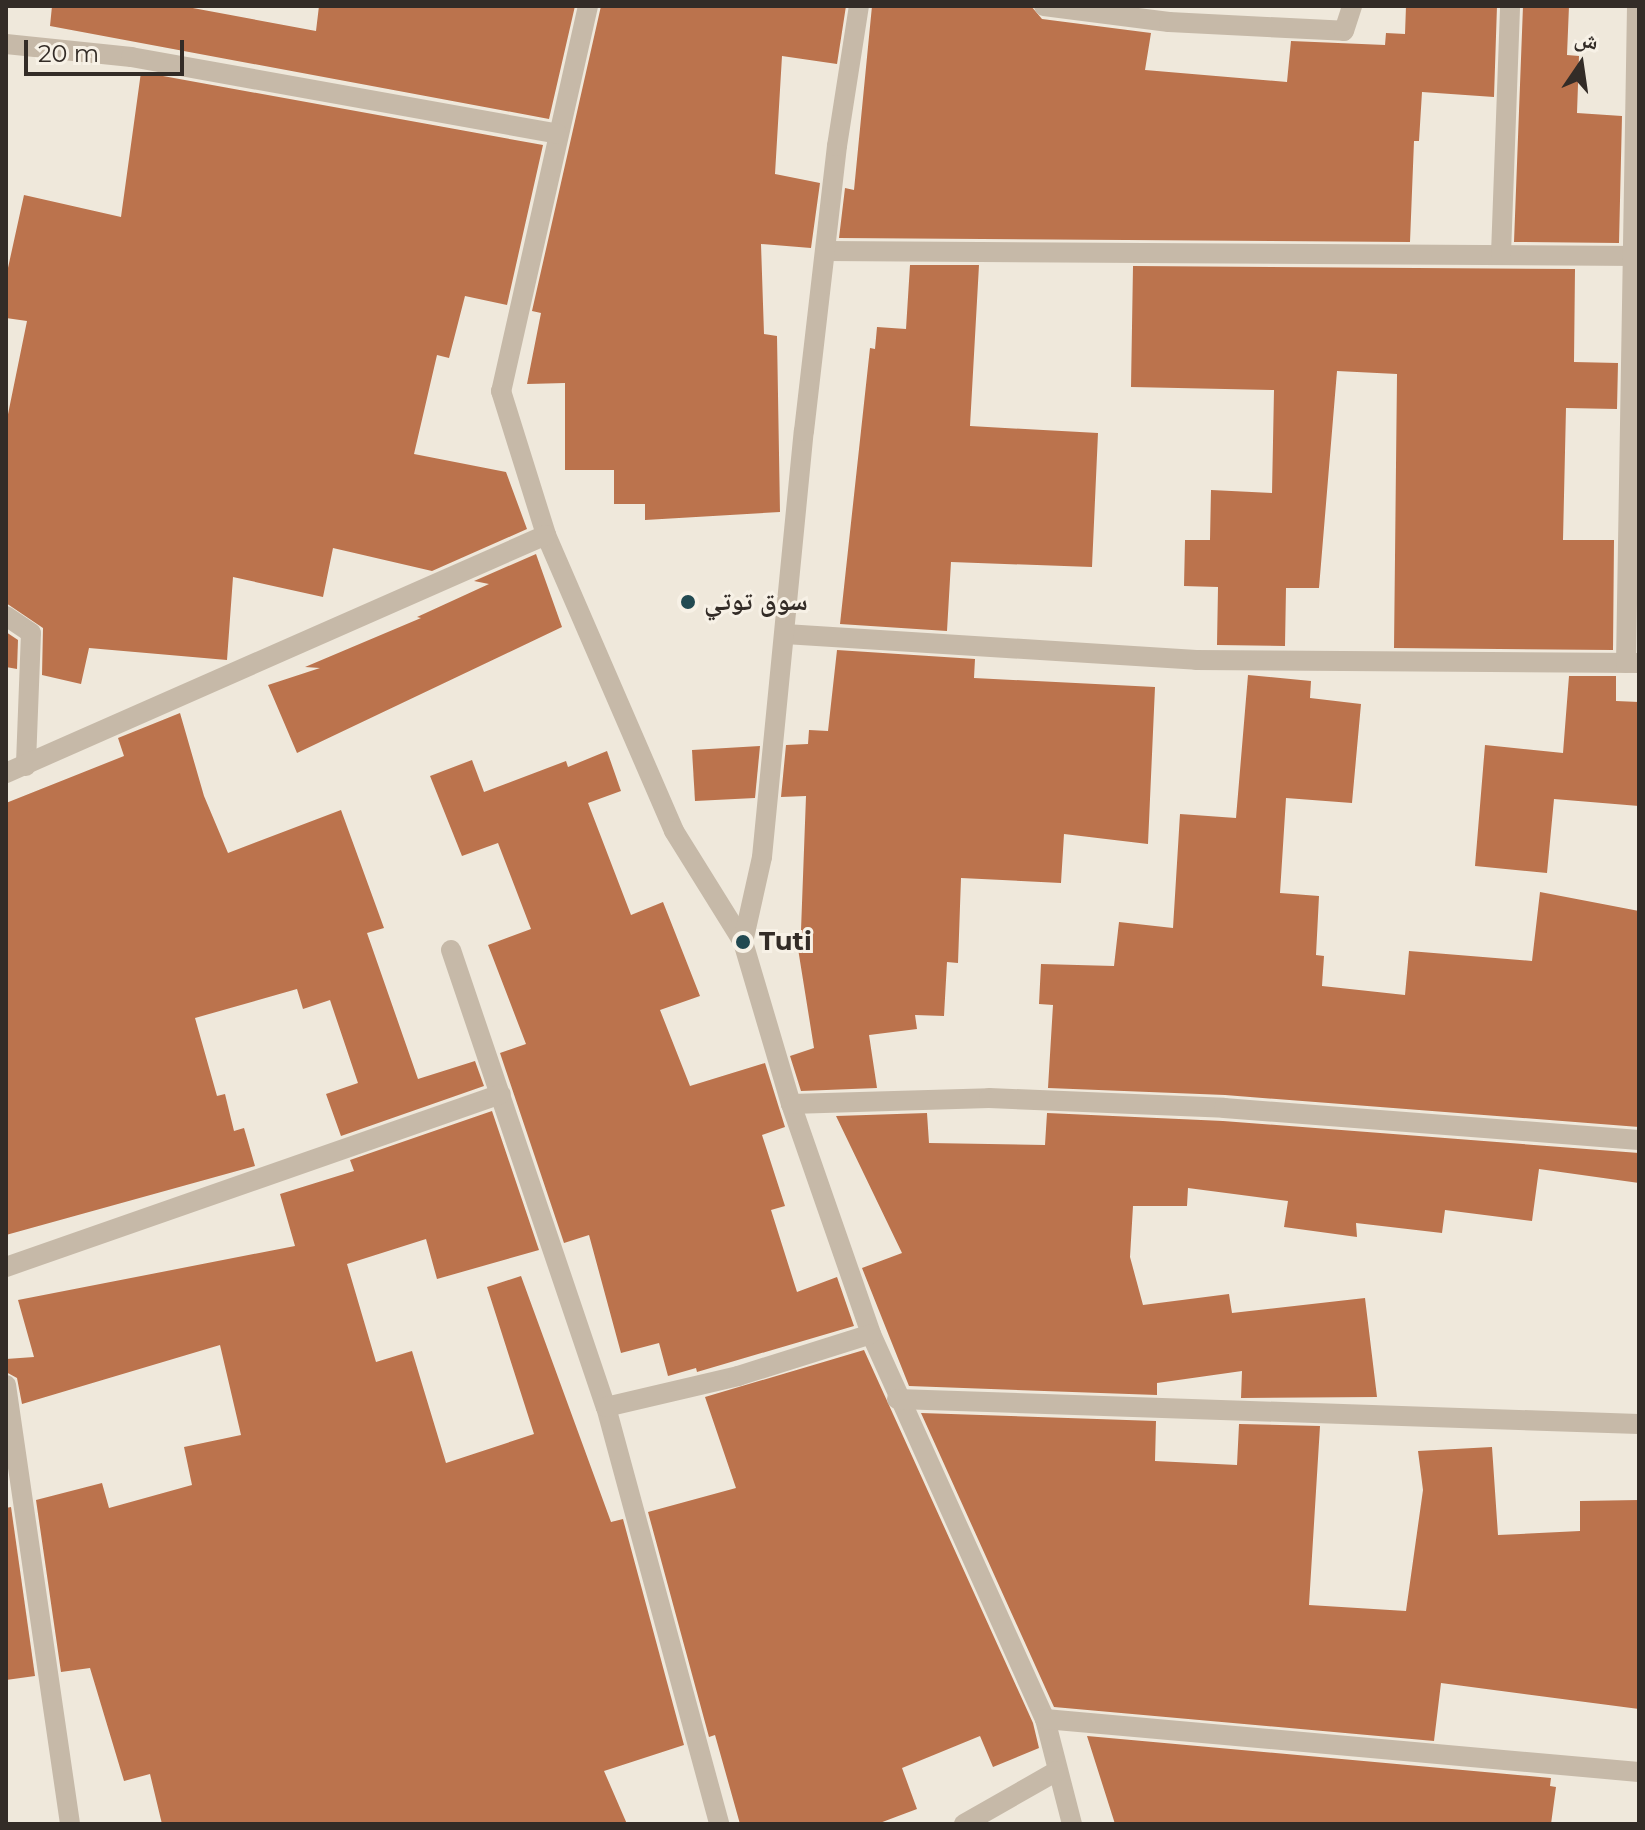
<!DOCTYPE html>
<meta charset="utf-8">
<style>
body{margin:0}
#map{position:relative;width:1645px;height:1830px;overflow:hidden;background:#efe8db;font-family:Montserrat,"Noto Naskh Arabic",sans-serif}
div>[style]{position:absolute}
.building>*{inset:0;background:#bb734d}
.minor>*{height:20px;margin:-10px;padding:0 10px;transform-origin:10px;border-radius:10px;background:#c6b9a8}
.dots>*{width:22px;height:22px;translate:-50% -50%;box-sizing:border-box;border:4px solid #f7f1e6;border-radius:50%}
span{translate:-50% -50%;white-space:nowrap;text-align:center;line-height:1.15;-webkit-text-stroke:6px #f7f1e6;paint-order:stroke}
.poi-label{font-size:26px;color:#332c27;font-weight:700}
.left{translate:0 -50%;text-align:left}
.frame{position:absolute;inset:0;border:8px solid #332c27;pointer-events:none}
.north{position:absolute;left:1541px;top:24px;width:80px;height:80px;-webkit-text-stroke:6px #f7f1e6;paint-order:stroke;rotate:13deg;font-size:22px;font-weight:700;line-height:32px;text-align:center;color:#332c27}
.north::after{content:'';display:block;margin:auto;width:28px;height:36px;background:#332c27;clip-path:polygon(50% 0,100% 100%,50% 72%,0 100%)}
.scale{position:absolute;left:24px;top:40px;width:160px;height:36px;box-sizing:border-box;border:4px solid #332c27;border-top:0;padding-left:10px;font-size:24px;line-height:28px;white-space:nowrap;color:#332c27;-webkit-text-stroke:6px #f7f1e6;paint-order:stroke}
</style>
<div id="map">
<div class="building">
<i style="clip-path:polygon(52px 6px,182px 6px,316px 31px,319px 6px,575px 6px,549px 119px,50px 26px)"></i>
<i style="clip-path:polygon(601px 6px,846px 6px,837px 64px,782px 56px,775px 174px,820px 183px,811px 248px,761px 244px,764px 334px,777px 336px,780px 512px,645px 520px,645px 504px,614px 504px,614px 470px,565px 470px,565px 383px,527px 384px,541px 313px,532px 311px)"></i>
<i style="clip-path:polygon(872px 6px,1031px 6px,1042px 19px,1151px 33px,1145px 70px,1287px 82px,1291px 41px,1385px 45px,1386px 33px,1405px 34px,1406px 6px,1497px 6px,1494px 97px,1422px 92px,1419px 141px,1414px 141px,1410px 242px,839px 238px,845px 188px,854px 190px)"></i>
<i style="clip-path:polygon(1523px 6px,1569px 6px,1567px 55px,1579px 56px,1577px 113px,1622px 116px,1619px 243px,1514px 242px)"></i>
<i style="clip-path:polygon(141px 72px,543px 145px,507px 305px,465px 296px,449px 358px,437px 355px,414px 454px,506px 472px,527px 529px,432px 571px,333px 548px,323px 597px,233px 577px,227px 660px,89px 648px,81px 684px,42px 675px,43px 628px,6px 603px,6px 424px,27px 321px,6px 318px,6px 277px,24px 195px,121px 217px)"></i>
<i style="clip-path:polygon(910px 265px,979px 265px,970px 426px,1098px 433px,1092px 567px,951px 562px,947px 631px,840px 624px,870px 348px,875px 349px,877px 327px,906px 329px)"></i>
<i style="clip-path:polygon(1133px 266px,1575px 269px,1574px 362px,1618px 363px,1617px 409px,1566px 408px,1563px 540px,1614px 540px,1613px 650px,1394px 648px,1397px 374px,1337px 371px,1319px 588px,1286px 588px,1285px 646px,1217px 645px,1218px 587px,1184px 586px,1185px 540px,1210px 540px,1211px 490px,1272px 493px,1274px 390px,1131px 387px)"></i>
<i style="clip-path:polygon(536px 554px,562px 627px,297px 753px,268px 685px,320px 668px,305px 667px,421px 618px,417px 617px,489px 584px,474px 581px)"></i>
<i style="clip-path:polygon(6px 632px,18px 640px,17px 669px,6px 667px)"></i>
<i style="clip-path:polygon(837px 650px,975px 659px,974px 678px,1155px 687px,1148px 844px,1064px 834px,1061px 883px,961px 878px,958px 963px,947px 962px,944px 1016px,915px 1015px,917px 1029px,869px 1035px,877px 1088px,801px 1091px,790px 1056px,814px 1048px,795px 930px,801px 930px,806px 796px,781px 797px,786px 745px,808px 744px,809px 730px,828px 731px)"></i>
<i style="clip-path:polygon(1248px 675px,1311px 681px,1310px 698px,1361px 704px,1352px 803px,1286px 798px,1280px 893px,1319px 896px,1316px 955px,1324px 956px,1322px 986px,1405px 995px,1409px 951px,1532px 961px,1540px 892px,1639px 911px,1639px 1127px,1225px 1095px,1048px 1088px,1053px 1005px,1039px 1004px,1041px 964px,1114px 966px,1119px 922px,1173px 928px,1180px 814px,1236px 818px)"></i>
<i style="clip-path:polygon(1569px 676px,1616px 676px,1616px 701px,1639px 702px,1639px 806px,1554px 799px,1547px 873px,1475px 866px,1485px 745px,1563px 753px)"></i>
<i style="clip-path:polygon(180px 713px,204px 796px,228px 853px,341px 810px,384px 928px,367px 933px,418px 1079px,475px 1061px,484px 1086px,341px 1136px,326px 1094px,358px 1083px,330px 1000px,303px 1009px,297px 989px,195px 1018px,217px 1096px,225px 1094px,234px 1131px,244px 1128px,255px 1166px,6px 1235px,6px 803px,124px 756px,118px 738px)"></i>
<i style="clip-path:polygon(760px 746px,755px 798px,695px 801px,692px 750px)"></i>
<i style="clip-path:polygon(607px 751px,621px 791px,588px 803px,631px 915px,663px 902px,700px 996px,660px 1010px,690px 1086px,765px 1063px,785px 1127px,762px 1135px,785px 1206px,771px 1210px,797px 1292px,837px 1277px,854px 1326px,697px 1372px,696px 1368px,668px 1376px,659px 1343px,621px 1353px,589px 1235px,564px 1243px,500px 1053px,526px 1044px,488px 945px,531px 929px,498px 843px,462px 856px,430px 776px,472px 760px,484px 792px,566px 761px,568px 767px)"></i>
<i style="clip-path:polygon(492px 1111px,539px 1250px,437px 1279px,426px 1239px,347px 1264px,376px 1362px,412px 1351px,446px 1463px,534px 1434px,487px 1287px,521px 1276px,611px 1522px,623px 1519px,684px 1745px,604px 1771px,627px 1824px,162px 1824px,150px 1774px,124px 1781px,90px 1668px,61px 1672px,36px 1500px,102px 1483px,109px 1508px,192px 1485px,184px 1447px,241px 1435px,220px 1345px,22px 1404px,17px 1378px,6px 1372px,6px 1359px,34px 1357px,18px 1300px,295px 1246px,280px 1194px,354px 1171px,350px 1160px)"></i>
<i style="clip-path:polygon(927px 1113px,929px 1143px,1045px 1145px,1047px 1113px,1223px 1121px,1639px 1153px,1639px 1183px,1539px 1169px,1532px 1221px,1445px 1210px,1442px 1233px,1356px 1223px,1357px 1237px,1284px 1227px,1288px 1201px,1188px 1188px,1187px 1206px,1133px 1206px,1130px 1257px,1143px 1305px,1229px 1294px,1232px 1313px,1365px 1298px,1377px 1397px,1241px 1398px,1242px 1371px,1157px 1383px,1157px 1395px,909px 1386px,862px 1268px,902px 1253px,836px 1116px)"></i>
<i style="clip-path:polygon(864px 1350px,1033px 1723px,1039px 1748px,993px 1767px,980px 1736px,902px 1768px,917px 1809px,877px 1824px,740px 1824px,715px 1735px,709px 1737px,648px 1512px,736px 1488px,705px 1397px)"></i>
<i style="clip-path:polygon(921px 1413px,1156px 1421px,1155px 1461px,1237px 1465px,1239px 1424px,1320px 1426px,1309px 1605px,1406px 1611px,1423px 1490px,1418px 1451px,1492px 1447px,1498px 1535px,1580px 1531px,1580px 1501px,1639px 1500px,1639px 1709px,1441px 1683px,1434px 1741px,1054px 1707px)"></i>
<i style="clip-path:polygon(11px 1507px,35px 1676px,6px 1680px,6px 1508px)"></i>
<i style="clip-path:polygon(1087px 1736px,1551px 1778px,1550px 1786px,1556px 1787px,1551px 1824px,1115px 1824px)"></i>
</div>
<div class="minor">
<i style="left:588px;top:6px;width:395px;rotate:102.7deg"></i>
<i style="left:501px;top:391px;width:151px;rotate:72.6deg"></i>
<i style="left:546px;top:535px;width:322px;rotate:66.6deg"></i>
<i style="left:674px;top:831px;width:131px;rotate:58.1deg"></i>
<i style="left:743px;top:942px;width:169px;rotate:73.5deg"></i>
<i style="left:791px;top:1104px;width:244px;rotate:70.8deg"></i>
<i style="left:871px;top:1334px;width:422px;rotate:65.7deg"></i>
<i style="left:1045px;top:1719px;width:108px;rotate:75.6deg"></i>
<i style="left:1044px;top:6px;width:126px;rotate:7.3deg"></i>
<i style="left:1169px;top:22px;width:175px;rotate:2.9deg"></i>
<i style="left:1344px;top:31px;width:26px;rotate:-72deg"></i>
<i style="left:6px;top:44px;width:126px;rotate:5.9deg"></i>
<i style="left:131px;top:57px;width:433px;rotate:10.2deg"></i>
<i style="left:826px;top:251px;width:813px;rotate:0.35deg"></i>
<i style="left:1501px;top:254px;width:248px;rotate:-87.9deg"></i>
<i style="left:6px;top:616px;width:30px;rotate:34deg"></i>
<i style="left:31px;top:633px;width:133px;rotate:92.2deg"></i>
<i style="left:785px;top:634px;width:412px;rotate:3.6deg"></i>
<i style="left:1196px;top:660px;width:443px;rotate:0.4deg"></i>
<i style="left:1626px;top:663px;width:657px;rotate:-89.04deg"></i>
<i style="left:6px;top:773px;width:590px;rotate:-23.79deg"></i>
<i style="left:743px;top:942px;width:87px;rotate:-77.4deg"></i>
<i style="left:762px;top:857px;width:428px;rotate:-84.4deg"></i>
<i style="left:804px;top:431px;width:287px;rotate:-83.4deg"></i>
<i style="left:837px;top:146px;width:142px;rotate:-81.1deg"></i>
<i style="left:451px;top:950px;width:483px;rotate:71.3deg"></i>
<i style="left:606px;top:1407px;width:432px;rotate:74.8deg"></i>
<i style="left:791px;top:1104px;width:198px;rotate:-1.7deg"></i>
<i style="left:989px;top:1098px;width:235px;rotate:2.4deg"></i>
<i style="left:1224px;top:1108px;width:416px;rotate:4.4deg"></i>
<i style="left:6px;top:1267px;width:524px;rotate:-19.26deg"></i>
<i style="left:6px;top:1385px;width:444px;rotate:81.7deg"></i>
<i style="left:897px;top:1399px;width:742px;rotate:1.93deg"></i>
<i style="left:606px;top:1407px;width:136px;rotate:-13.2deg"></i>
<i style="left:738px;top:1376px;width:139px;rotate:-17.5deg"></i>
<i style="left:1045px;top:1719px;width:596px;rotate:5.1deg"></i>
<i style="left:964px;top:1824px;width:107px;rotate:-29.7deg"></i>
</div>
<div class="dots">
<i style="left:688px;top:602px;background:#214951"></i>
<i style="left:743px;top:942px;background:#214951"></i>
</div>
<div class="poi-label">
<span class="left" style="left:704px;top:602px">سوق توتي</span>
<span class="left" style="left:759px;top:942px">Tuti</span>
</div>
<div class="frame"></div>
<div class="north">ش</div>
<div class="scale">20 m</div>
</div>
